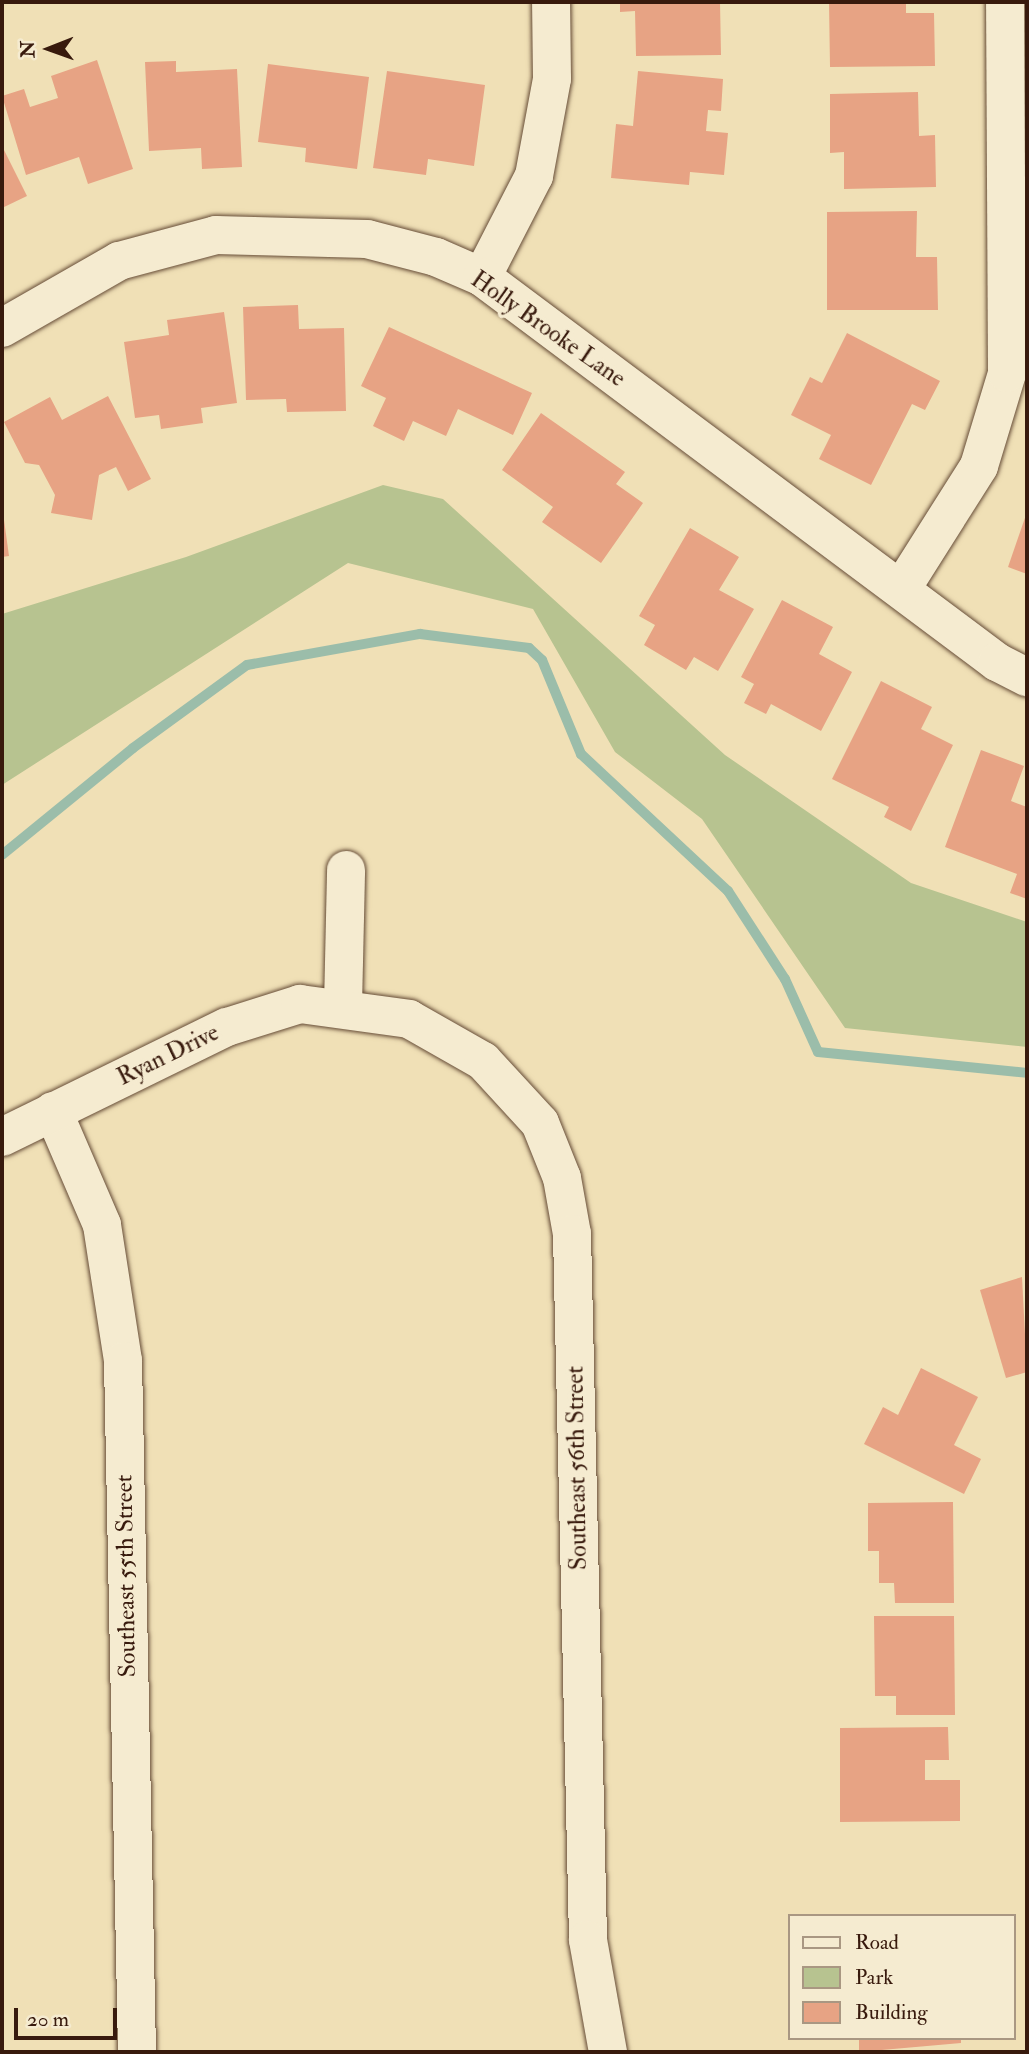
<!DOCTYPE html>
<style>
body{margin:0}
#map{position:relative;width:1029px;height:2054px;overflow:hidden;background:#f0e0b6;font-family:"IM FELL Double Pica",serif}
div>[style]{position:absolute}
.green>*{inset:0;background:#b7c390}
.stream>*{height:10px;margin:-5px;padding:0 5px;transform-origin:5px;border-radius:5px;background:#9bbdaa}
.building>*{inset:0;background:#e7a384}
.roads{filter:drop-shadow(0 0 2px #664c37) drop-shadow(0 0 2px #664c37)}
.minor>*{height:38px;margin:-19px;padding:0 19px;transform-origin:19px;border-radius:19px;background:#f5ebd0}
span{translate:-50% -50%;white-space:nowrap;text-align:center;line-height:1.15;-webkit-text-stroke:7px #f5ebd0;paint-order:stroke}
.street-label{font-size:24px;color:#381a0d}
.frame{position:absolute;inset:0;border:4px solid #381a0d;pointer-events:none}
.legend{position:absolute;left:788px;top:1914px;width:228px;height:126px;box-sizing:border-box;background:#f5ebd0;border:2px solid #a99782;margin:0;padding:9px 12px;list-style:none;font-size:21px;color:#381a0d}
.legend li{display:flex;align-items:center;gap:14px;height:35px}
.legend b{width:35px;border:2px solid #a99782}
.north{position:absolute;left:14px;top:14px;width:70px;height:70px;-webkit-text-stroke:5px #f5ebd0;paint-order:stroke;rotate:269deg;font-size:19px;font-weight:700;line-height:28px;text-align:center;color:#381a0d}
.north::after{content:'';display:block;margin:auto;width:24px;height:32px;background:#381a0d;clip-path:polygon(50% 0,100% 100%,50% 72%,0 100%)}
.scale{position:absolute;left:14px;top:2008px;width:103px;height:32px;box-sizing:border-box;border:4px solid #381a0d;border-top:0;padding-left:9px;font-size:21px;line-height:24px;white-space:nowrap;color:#381a0d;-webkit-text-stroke:5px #f5ebd0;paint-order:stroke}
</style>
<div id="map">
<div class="green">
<i style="clip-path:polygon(383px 485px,443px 499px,725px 755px,911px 883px,1027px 922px,1027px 1047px,845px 1028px,702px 819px,615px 752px,533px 609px,348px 563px,2px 785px,2px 614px,186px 557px)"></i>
</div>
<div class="stream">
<i style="left:2px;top:855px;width:169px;rotate:-39.2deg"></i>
<i style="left:133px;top:748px;width:141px;rotate:-36.1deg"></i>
<i style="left:247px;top:665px;width:176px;rotate:-10.2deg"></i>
<i style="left:420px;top:634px;width:110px;rotate:7.3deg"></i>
<i style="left:529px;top:648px;width:18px;rotate:43deg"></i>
<i style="left:542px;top:660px;width:102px;rotate:67.5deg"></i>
<i style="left:581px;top:754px;width:201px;rotate:43deg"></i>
<i style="left:728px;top:891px;width:105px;rotate:57.1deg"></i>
<i style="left:785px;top:979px;width:80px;rotate:65.7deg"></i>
<i style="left:818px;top:1052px;width:210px;rotate:5.7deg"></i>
</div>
<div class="building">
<i style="clip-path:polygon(620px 2px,720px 2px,721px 55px,636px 56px,635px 11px,620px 12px)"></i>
<i style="clip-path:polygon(829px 2px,906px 2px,906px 13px,934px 13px,935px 66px,830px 67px)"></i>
<i style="clip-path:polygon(97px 60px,133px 169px,88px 184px,79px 157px,26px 175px,2px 96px,24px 89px,30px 107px,58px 98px,51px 76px)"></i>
<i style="clip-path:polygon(176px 61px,176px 72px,237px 69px,242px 167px,202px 169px,201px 148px,149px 151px,145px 62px)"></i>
<i style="clip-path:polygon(268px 64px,369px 77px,357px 169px,305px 162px,306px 148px,258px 142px)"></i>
<i style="clip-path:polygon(387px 71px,485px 85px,474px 166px,428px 159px,426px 175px,373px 168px)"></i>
<i style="clip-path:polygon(638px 71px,723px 79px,721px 111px,708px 110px,706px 131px,728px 133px,724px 175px,690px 172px,689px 185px,611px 178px,616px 124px,633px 126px)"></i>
<i style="clip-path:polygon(918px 92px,919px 136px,935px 135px,936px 187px,844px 189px,844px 152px,830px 153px,830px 94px)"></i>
<i style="clip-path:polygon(2px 146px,27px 196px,2px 208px)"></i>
<i style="clip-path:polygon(917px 211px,916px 257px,937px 257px,938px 310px,827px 310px,827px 212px)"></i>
<i style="clip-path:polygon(298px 305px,299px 329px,344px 328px,346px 411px,287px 412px,286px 399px,246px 400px,243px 307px)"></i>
<i style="clip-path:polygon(224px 312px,237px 403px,201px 408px,203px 423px,161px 429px,159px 415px,135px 418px,124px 342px,169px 335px,167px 320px)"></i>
<i style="clip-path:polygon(389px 327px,532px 393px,513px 435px,458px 409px,446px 436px,413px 421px,404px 441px,373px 426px,386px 398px,361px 386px)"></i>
<i style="clip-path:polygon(847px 333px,940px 381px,925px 410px,912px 404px,871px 485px,819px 459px,831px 435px,791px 415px,810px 377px,822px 383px)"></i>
<i style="clip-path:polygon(108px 396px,151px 479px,128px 491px,116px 467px,99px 475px,92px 520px,51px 513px,55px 495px,39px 465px,25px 463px,4px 422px,50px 397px,62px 420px)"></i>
<i style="clip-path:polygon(541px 413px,625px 472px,616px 484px,643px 503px,601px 563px,542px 522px,553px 507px,502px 470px)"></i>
<i style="clip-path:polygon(2px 505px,9px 556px,2px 557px)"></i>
<i style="clip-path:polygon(1027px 512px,1027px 574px,1008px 567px)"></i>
<i style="clip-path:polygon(690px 528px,739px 557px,719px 590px,754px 609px,718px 671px,694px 657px,686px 670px,644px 645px,655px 625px,639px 616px)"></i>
<i style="clip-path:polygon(782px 600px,833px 627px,819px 654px,852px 672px,821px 731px,771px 704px,766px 714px,744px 703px,754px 684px,741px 677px)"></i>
<i style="clip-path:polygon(881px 681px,932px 707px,921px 729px,953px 745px,911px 831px,884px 817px,889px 807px,832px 779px)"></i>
<i style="clip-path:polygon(981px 750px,1024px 766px,1011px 801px,1027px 807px,1027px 899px,1010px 893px,1017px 874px,945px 847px)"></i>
<i style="clip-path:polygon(1022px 1277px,1027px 1372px,1006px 1378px,980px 1290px)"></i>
<i style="clip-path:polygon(921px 1368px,978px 1397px,954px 1445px,981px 1459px,964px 1494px,864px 1444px,883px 1407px,898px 1415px)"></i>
<i style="clip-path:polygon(953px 1502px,954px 1603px,895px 1603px,894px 1583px,879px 1583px,879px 1551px,868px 1551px,868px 1503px)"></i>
<i style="clip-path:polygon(874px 1616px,954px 1616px,955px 1715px,896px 1715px,896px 1696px,875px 1696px)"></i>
<i style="clip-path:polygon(948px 1727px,949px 1760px,925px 1760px,925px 1780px,960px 1780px,960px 1821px,840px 1822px,840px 1728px)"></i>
<i style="clip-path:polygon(859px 2038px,961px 2038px,961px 2043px,859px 2052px)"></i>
</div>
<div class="roads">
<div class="minor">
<i style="left:482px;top:277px;width:114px;rotate:-62.8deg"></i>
<i style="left:534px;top:176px;width:99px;rotate:-79.5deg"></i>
<i style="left:552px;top:79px;width:77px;rotate:-90.7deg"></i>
<i style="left:2px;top:328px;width:135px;rotate:-29.8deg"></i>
<i style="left:119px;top:261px;width:100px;rotate:-15deg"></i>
<i style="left:216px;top:235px;width:151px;rotate:1.5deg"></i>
<i style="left:367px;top:239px;width:71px;rotate:14.6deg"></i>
<i style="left:436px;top:257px;width:50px;rotate:23.5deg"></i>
<i style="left:482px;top:277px;width:643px;rotate:36.78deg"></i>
<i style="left:997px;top:662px;width:34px;rotate:27deg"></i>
<i style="left:902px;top:588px;width:144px;rotate:-57.7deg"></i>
<i style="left:979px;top:466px;width:97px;rotate:-73.2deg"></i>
<i style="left:1007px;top:373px;width:371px;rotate:-90.3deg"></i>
<i style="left:343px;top:1006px;width:136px;rotate:-88.7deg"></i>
<i style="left:53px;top:1111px;width:124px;rotate:66.7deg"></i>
<i style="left:102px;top:1225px;width:138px;rotate:81.2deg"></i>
<i style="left:123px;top:1361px;width:691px;rotate:88.84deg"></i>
<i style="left:2px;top:1137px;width:250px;rotate:-26.1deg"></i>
<i style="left:227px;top:1027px;width:77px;rotate:-17.5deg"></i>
<i style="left:300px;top:1004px;width:110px;rotate:7.8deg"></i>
<i style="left:409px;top:1019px;width:85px;rotate:29.6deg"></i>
<i style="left:483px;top:1061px;width:84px;rotate:47.4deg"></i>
<i style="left:540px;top:1123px;width:59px;rotate:68.2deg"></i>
<i style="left:562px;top:1178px;width:57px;rotate:79.9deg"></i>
<i style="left:572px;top:1234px;width:706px;rotate:88.7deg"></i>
<i style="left:588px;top:1940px;width:114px;rotate:79.9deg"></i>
</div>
</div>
<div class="street-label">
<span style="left:548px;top:329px;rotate:35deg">Holly Brooke Lane</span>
<span style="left:168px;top:1055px;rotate:-26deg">Ryan Drive</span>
<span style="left:577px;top:1468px;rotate:-91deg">Southeast 56th Street</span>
<span style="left:126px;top:1576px;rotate:-91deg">Southeast 55th Street</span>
</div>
<div class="frame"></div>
<ul class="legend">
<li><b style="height:9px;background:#f5ebd0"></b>Road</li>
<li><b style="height:19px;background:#b7c390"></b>Park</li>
<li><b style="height:19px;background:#e7a384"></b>Building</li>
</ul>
<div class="north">N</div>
<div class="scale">20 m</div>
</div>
